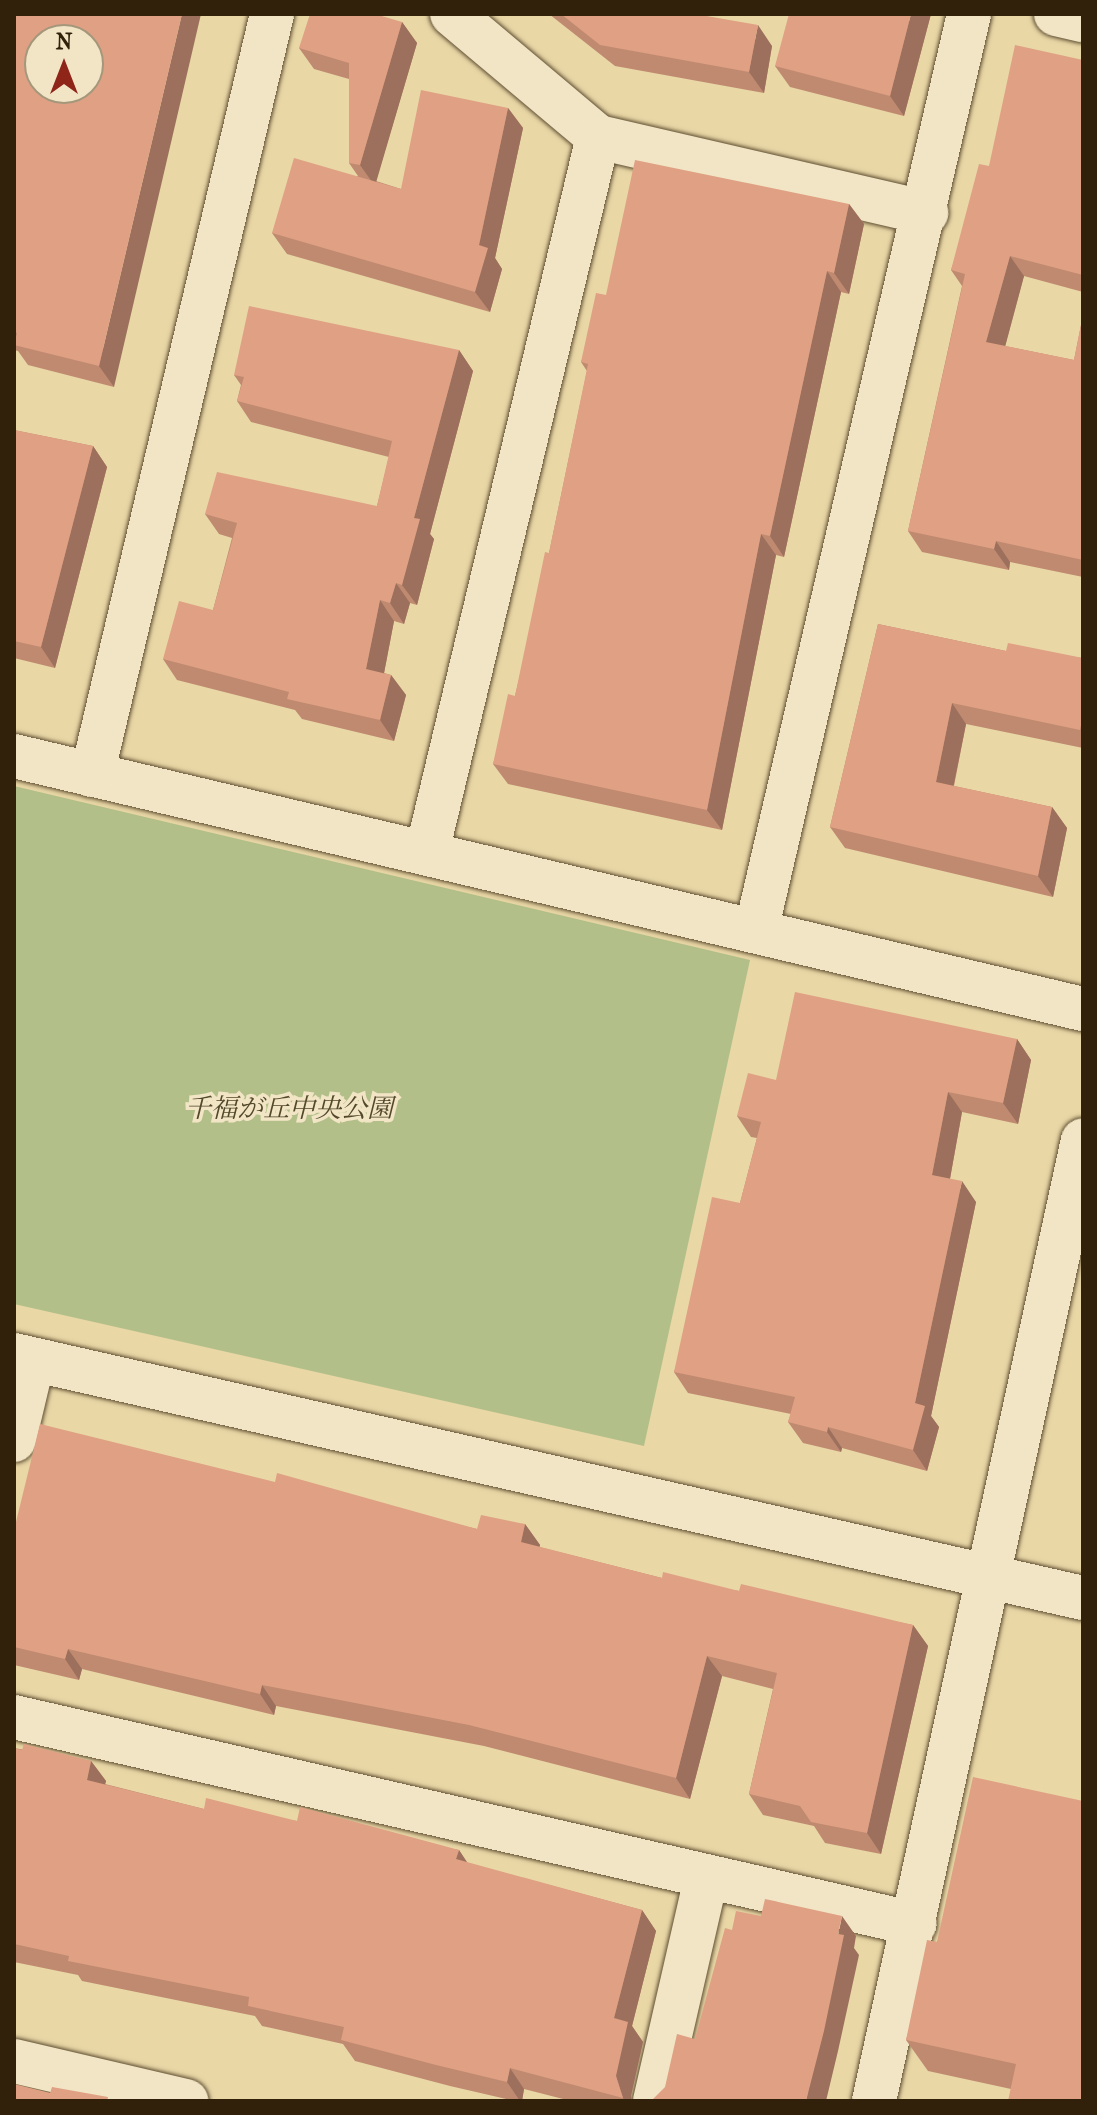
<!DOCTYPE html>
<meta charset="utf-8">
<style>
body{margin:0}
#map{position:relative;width:1097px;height:2115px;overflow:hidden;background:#e9d7a6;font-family:"IM FELL French Canon","Noto Serif JP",serif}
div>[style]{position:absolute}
.green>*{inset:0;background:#b3bf89}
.roads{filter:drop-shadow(0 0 2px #5f4e32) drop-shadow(0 0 2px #5f4e32)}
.street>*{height:44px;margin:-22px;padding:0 22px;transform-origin:22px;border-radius:22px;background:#f1e5c5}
.secondary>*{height:44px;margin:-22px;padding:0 22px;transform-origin:22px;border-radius:22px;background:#f1e5c5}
.wall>*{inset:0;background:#c08a71}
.shaded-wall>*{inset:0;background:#9c705c}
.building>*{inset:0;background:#dfa083}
span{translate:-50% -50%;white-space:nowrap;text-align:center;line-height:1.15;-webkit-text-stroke:7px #f1e5c5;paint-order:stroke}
.park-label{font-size:26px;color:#52482a;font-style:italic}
.frame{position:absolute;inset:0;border:16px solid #31210b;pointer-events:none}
.north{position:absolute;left:24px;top:24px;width:80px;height:80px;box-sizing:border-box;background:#f1e5c5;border:2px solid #a4977b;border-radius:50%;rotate:0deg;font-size:22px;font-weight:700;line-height:32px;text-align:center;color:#31210b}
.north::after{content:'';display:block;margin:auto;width:28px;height:36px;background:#8f2418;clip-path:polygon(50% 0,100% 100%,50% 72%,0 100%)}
</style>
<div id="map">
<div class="green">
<i style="clip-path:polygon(14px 786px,750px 960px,644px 1446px,14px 1304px)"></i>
</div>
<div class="roads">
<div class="street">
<i style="left:452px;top:14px;width:191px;rotate:40.1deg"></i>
<i style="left:598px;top:137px;width:337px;rotate:13deg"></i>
<i style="left:1056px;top:14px;width:28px;rotate:13deg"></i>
<i style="left:14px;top:756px;width:1099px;rotate:13.32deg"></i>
<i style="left:92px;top:775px;width:782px;rotate:-76.69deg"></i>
<i style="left:427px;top:852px;width:735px;rotate:-76.55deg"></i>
<i style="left:756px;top:931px;width:941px;rotate:-76.92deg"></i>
<i style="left:14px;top:1440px;width:82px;rotate:-76.6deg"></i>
<i style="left:14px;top:1717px;width:924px;rotate:12.94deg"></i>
<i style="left:14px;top:2061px;width:177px;rotate:13.1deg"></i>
<i style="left:655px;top:2101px;width:228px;rotate:-77.1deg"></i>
<i style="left:874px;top:2101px;width:983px;rotate:-77.73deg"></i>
</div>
<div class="secondary">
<i style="left:14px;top:1355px;width:1096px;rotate:12.81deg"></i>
</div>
</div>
<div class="wall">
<i style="clip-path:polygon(14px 14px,114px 387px,28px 365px,18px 351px,14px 350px)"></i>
<i style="clip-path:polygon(549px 14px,695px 14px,772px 46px,764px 93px,615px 66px)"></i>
<i style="clip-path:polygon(931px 14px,904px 116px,790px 87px,775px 66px)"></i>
<i style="clip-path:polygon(402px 22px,417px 43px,376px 181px,401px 189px,508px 108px,523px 128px,495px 258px,502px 269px,490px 312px,287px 254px,272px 233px,358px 176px,349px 163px,349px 79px,314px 69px,299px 48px)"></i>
<i style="clip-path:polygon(1083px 60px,1083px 292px,1024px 276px,1005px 346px,1074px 360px,1083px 315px,1083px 577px,1010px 562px,1009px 570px,922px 552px,908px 531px,962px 286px,951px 270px,989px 166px)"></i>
<i style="clip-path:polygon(849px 204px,864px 224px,849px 294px,841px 292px,784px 557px,776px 555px,722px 830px,508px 784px,493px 764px,515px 696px,549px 553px,587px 371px,581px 362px,606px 295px)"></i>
<i style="clip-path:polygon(459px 350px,473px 371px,430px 534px,434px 539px,417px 605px,410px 603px,404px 624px,394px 621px,384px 673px,391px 675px,406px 695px,394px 741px,302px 719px,295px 710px,177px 680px,163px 659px,213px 610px,232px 538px,219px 534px,205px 514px,377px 506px,389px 457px,251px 422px,237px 401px,241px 385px,234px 375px)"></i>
<i style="clip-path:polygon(14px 430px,93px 446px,107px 467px,55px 668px,14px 658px)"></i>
<i style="clip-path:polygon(878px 624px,1006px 651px,1083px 658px,1083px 748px,966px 724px,954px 786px,1052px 807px,1067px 828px,1053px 897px,845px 848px,830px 827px)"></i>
<i style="clip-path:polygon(1017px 1039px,1031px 1060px,1018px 1124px,962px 1112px,950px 1179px,976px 1202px,931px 1416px,939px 1427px,927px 1471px,842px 1448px,841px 1452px,803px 1443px,788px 1422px,791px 1414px,688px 1393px,674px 1372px,740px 1203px,757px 1138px,751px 1137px,737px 1116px,776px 1080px)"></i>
<i style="clip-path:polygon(275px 1482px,477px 1529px,525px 1524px,540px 1545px,539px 1547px,662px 1578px,739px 1591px,913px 1625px,928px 1646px,881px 1854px,825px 1843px,814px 1826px,763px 1815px,749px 1794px,773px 1689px,722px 1676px,690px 1799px,484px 1746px,276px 1706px,274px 1715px,82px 1669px,79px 1680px,14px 1665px,14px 1530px)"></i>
<i style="clip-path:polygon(14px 1748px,91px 1761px,106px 1781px,105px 1784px,204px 1809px,297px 1821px,459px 1850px,467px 1863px,642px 1910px,656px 1931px,632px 2026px,643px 2042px,631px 2096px,632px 2101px,571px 2101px,524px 2089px,522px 2101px,515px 2101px,450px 2086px,355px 2061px,343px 2044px,262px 2026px,255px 2016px,82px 1981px,78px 1975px,14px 1962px)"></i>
<i style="clip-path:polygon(1083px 1801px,1011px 2089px,928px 2071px,906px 2040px,937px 1942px)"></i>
</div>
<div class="shaded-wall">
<i style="clip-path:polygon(182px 14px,201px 14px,114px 387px,99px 366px)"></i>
<i style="clip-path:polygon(911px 14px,931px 14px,904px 116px,890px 96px)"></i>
<i style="clip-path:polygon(402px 22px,417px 43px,375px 186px,360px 165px)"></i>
<i style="clip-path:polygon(758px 25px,772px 46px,764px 93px,749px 72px)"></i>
<i style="clip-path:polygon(508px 108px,523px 128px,495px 258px,502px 269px,490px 312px,475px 292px,479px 245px)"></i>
<i style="clip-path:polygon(849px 204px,864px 224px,849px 294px,834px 273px)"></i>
<i style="clip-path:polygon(1010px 256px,1024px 276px,1001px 362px,986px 342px)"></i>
<i style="clip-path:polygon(827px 271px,841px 292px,784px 557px,770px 536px)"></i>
<i style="clip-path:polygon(459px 350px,473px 371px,430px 534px,434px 539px,417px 605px,402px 585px,414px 518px)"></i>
<i style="clip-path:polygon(93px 446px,107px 467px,55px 668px,41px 647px)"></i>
<i style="clip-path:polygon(761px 534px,776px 555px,722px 830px,707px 810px)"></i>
<i style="clip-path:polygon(996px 541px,1010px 562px,1009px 570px,994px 549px)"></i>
<i style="clip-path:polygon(396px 583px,410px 603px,404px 624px,390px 603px)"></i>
<i style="clip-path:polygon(380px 600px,394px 621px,381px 689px,366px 669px)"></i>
<i style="clip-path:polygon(391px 675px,406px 695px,394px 741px,380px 720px)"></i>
<i style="clip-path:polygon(952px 703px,966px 724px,950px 803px,936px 782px)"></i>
<i style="clip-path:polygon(1052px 807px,1067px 828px,1053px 897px,1038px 876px)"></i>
<i style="clip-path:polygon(1017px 1039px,1031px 1060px,1018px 1124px,1003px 1103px)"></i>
<i style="clip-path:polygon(948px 1092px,962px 1112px,947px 1195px,932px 1175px)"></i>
<i style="clip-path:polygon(962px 1181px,976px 1202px,931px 1416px,939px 1427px,927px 1471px,913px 1450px,915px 1403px)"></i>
<i style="clip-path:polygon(828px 1427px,842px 1448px,841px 1452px,827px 1432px)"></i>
<i style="clip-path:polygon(525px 1524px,540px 1545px,536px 1563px,521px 1542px)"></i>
<i style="clip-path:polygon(913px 1625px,928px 1646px,881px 1854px,867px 1833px)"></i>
<i style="clip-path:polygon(68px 1649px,82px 1669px,79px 1680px,65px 1659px)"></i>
<i style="clip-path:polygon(707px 1656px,722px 1676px,690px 1799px,676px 1778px)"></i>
<i style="clip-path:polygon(262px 1685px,276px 1706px,274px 1715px,260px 1694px)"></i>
<i style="clip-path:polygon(91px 1761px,106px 1781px,101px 1800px,87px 1780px)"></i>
<i style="clip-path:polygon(459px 1850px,473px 1871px,456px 1859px)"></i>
<i style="clip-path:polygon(642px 1910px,656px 1931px,632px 2026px,643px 2042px,631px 2096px,632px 2101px,625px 2101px,623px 2098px,616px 2076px,614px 2018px)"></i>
<i style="clip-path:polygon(842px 1916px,856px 1936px,854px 1948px,859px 1955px,838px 2051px,826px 2101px,806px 2101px)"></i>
<i style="clip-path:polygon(510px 2068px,524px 2089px,522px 2101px,520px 2101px,507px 2082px)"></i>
</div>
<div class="building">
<i style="clip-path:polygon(evenodd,14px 14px,182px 14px,99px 366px,14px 345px,17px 333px,14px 332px,14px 14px,40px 40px,88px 40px,88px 88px,40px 88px,40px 40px)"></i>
<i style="clip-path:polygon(310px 14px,375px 14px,402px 22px,360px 165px,349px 163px,349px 63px,299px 48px)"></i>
<i style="clip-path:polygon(561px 14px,695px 14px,758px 25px,749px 72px,600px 45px)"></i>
<i style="clip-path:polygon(789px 14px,911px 14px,890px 96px,775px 66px)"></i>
<i style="clip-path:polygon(1015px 45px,1083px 60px,1083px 275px,1010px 256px,986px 342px,1074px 360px,1083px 315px,1083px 560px,996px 541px,994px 549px,908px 531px,965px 274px,951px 270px,979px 164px,989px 166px)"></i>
<i style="clip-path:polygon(421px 90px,508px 108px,479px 245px,488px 248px,475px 292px,272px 233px,294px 158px,401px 189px)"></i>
<i style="clip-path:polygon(635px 160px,849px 204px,834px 273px,827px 271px,770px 536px,761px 534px,707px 810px,493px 764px,508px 694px,515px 696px,545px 552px,549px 553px,588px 364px,581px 362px,596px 293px,606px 295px)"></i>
<i style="clip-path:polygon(249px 306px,459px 350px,414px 518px,420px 519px,402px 585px,396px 583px,390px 603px,380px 600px,366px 669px,391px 675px,380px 720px,287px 699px,289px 692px,163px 659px,179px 601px,213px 610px,237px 523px,205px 514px,217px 472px,377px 506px,392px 441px,237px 401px,244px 377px,234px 375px)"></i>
<i style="clip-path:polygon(14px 430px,93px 446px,41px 647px,14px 641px)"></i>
<i style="clip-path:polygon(878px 624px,1006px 651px,1008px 643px,1083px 658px,1083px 716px,1080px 730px,952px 703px,936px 782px,1052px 807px,1038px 876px,830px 827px)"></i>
<i style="clip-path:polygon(795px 992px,1017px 1039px,1003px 1103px,948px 1092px,932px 1175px,962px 1181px,915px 1403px,925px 1406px,913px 1450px,828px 1427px,827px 1432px,788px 1422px,795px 1397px,674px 1372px,712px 1197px,740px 1203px,761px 1122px,737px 1116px,748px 1073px,776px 1080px)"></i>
<i style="clip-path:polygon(40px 1424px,275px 1482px,277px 1473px,477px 1529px,481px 1515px,525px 1524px,521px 1542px,662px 1578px,663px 1572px,739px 1591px,741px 1584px,913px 1625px,867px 1833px,811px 1822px,800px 1806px,749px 1794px,777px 1673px,707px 1656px,676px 1778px,469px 1725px,262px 1685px,260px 1694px,68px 1649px,65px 1659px,14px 1647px,14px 1530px)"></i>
<i style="clip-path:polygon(24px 1744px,91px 1761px,87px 1780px,204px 1809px,206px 1798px,297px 1821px,300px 1807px,459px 1850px,456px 1859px,642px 1910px,614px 2018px,628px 2022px,616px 2076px,623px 2098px,510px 2068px,507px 2082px,436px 2065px,341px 2040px,344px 2027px,248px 2006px,249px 1997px,68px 1961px,69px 1956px,14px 1944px,14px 1748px,22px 1750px)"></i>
<i style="clip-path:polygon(973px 1777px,1083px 1801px,1083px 2101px,1008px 2101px,1016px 2064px,906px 2040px,927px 1940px,937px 1942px)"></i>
<i style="clip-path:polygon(765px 1899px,842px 1916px,838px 1934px,844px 1935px,824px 2031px,806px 2101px,651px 2101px,665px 2087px,677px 2034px,695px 2039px,725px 1928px,732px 1930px,736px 1911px,761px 1916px)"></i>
<i style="clip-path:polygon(14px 2084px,50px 2093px,52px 2087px,108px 2097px,107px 2101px,14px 2101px)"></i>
</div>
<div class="park-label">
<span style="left:289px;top:1109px">千福が丘中央公園</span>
</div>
<div class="frame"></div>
<div class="north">N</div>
</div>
